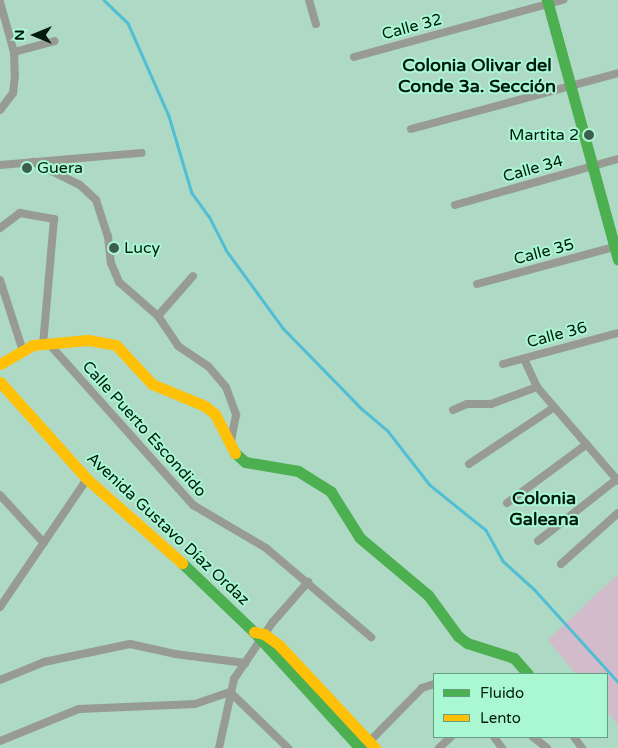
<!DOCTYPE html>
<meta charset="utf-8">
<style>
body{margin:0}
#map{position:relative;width:618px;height:748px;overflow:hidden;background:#aed9c4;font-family:"Varela Round",sans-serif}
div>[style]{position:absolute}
.green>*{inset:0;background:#d2bccb}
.stream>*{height:2.5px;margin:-1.25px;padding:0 1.25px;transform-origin:1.25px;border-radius:1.25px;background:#50bed3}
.street>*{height:8px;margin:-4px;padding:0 4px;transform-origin:4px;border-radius:4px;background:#979b92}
.fast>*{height:11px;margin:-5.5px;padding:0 5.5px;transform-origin:5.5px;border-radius:5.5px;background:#4caf50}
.slow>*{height:11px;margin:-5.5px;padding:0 5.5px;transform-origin:5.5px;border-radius:5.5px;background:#ffc107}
.dots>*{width:14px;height:14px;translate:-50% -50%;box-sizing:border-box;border:2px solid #a9f8d2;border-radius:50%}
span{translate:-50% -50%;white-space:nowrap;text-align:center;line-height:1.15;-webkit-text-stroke:4px #a9f8d2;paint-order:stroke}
.street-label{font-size:16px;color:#001a0d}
.poi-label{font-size:16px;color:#001a0d}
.right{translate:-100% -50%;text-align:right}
.left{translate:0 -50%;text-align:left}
.neighbourhood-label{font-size:18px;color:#001a0d;font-weight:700}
.legend{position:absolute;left:433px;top:673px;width:175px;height:65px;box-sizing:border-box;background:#a9f8d2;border:1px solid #659f83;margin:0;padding:6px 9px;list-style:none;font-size:15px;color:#001a0d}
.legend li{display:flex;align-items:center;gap:10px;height:25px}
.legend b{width:25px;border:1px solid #659f83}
.north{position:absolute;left:10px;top:10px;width:50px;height:50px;-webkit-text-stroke:4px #a9f8d2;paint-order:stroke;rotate:270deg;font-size:14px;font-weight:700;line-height:20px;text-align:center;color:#001a0d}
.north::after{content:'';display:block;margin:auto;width:18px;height:22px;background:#001a0d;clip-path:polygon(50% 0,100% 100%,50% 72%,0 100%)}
</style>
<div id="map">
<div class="green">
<i style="clip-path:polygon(618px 574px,618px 725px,607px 711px,607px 674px,576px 674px,548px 640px)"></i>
</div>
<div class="stream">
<i style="left:104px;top:0;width:33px;rotate:44deg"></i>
<i style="left:128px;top:23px;width:102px;rotate:66.2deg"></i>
<i style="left:169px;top:116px;width:80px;rotate:73.4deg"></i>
<i style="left:192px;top:193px;width:29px;rotate:54deg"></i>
<i style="left:209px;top:216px;width:38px;rotate:63deg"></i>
<i style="left:226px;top:250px;width:97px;rotate:53.8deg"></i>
<i style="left:283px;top:328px;width:113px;rotate:45.7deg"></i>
<i style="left:362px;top:409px;width:34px;rotate:40deg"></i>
<i style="left:388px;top:431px;width:68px;rotate:52.1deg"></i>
<i style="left:430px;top:485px;width:72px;rotate:38.8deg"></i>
<i style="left:486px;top:530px;width:35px;rotate:61deg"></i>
<i style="left:503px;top:561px;width:43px;rotate:42.2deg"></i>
<i style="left:535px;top:590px;width:124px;rotate:47.9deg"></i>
</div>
<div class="street">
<i style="left:309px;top:0;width:25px;rotate:74deg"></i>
<i style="left:0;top:2px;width:52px;rotate:74.4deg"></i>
<i style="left:14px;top:52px;width:23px;rotate:88deg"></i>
<i style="left:15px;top:75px;width:18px;rotate:96deg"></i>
<i style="left:13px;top:93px;width:21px;rotate:127deg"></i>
<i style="left:14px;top:52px;width:42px;rotate:-15deg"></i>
<i style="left:354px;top:57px;width:217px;rotate:-15.3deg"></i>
<i style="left:411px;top:129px;width:214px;rotate:-15.1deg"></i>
<i style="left:33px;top:162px;width:52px;rotate:26.1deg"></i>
<i style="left:80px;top:185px;width:22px;rotate:43deg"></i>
<i style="left:96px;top:200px;width:38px;rotate:72deg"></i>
<i style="left:108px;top:236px;width:27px;rotate:84deg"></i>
<i style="left:111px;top:263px;width:21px;rotate:67deg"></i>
<i style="left:119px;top:282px;width:52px;rotate:41.1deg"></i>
<i style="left:158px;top:316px;width:36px;rotate:56deg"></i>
<i style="left:178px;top:346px;width:37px;rotate:34deg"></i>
<i style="left:209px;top:367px;width:26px;rotate:50deg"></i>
<i style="left:226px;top:387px;width:30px;rotate:70deg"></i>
<i style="left:236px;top:415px;width:26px;rotate:101deg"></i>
<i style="left:0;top:165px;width:142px;rotate:-4.9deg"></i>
<i style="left:455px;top:205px;width:169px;rotate:-15.8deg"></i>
<i style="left:0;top:228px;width:25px;rotate:-37deg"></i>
<i style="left:20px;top:213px;width:35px;rotate:10deg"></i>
<i style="left:54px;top:219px;width:125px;rotate:95deg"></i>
<i style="left:0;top:280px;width:75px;rotate:72.1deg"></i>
<i style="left:477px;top:284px;width:146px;rotate:-15.1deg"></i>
<i style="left:158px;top:316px;width:53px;rotate:-48.8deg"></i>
<i style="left:50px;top:345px;width:215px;rotate:48.2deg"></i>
<i style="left:193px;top:505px;width:85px;rotate:30.5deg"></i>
<i style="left:266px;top:548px;width:138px;rotate:40.3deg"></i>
<i style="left:524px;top:359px;width:31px;rotate:65deg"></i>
<i style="left:537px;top:387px;width:124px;rotate:49.2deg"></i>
<i style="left:503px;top:364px;width:119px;rotate:-15.1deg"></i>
<i style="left:453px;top:410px;width:15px;rotate:-23deg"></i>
<i style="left:467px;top:404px;width:24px"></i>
<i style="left:491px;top:404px;width:49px;rotate:-20.3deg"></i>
<i style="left:469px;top:464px;width:101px;rotate:-33.7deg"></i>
<i style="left:0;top:495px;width:65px;rotate:47.5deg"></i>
<i style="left:507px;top:503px;width:99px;rotate:-36.4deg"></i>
<i style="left:538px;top:541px;width:100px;rotate:-38.1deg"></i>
<i style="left:561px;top:564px;width:76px;rotate:-41.8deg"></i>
<i style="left:0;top:607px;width:155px;rotate:-55.8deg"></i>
<i style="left:0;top:680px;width:48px;rotate:-22.2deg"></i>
<i style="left:44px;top:662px;width:88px;rotate:-11.8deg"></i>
<i style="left:130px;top:644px;width:46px;rotate:12.5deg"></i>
<i style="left:175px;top:654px;width:71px;rotate:7.3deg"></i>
<i style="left:230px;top:692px;width:81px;rotate:44deg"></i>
<i style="left:494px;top:737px;width:14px;rotate:54deg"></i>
<i style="left:533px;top:737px;width:18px;rotate:38deg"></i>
<i style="left:574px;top:737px;width:14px;rotate:54deg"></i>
<i style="left:0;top:741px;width:85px;rotate:-22.1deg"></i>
<i style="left:79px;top:709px;width:116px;rotate:-2.5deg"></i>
<i style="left:195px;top:704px;width:37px;rotate:-19deg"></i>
<i style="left:366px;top:745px;width:80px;rotate:-45.5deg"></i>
<i style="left:422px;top:688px;width:13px;rotate:-18deg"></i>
<i style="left:219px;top:748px;width:71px;rotate:-77.7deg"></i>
<i style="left:234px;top:679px;width:68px;rotate:-55.8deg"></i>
<i style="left:272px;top:623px;width:55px;rotate:-48.7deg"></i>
<i style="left:439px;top:748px;width:16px;rotate:-43deg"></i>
</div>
<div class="fast">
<i style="left:547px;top:0;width:269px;rotate:74.7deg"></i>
<i style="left:235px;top:453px;width:13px;rotate:42deg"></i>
<i style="left:245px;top:462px;width:54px;rotate:9.6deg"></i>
<i style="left:298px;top:471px;width:39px;rotate:32deg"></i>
<i style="left:331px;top:492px;width:54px;rotate:57.8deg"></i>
<i style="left:360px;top:538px;width:89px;rotate:40deg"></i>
<i style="left:428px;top:595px;width:51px;rotate:53.8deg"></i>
<i style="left:458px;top:636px;width:11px;rotate:38deg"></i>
<i style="left:467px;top:643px;width:49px;rotate:17.7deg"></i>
<i style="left:514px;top:658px;width:21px;rotate:49deg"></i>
<i style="left:182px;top:563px;width:100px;rotate:43.8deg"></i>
<i style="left:254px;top:632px;width:157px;rotate:47.6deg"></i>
</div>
<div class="slow">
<i style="left:0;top:364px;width:38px;rotate:-30deg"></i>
<i style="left:33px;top:345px;width:55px;rotate:-5.2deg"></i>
<i style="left:88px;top:340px;width:28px;rotate:10deg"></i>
<i style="left:116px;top:345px;width:53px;rotate:47.3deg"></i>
<i style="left:152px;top:384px;width:57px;rotate:22.5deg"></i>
<i style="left:205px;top:406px;width:13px;rotate:39deg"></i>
<i style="left:215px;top:414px;width:44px;rotate:62.9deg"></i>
<i style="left:0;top:382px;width:130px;rotate:48.1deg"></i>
<i style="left:87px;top:479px;width:127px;rotate:41.5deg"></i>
<i style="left:254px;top:632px;width:10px;rotate:11deg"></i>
<i style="left:264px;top:634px;width:19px;rotate:36deg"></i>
<i style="left:279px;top:645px;width:141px;rotate:47deg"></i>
</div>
<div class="dots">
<i style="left:589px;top:135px;background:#3d5d4d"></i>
<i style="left:27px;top:168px;background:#3d5d4d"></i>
<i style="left:114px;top:248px;background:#3d5d4d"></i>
</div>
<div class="street-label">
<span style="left:412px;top:27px;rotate:-15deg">Calle 32</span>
<span style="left:533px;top:169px;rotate:-16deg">Calle 34</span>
<span style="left:544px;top:252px;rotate:-15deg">Calle 35</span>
<span style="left:557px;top:335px;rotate:-15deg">Calle 36</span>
<span style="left:144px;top:429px;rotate:48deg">Calle Puerto Escondido</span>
<span style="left:168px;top:529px;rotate:43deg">Avenida Gustavo Díaz Ordaz</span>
</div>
<div class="poi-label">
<span class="right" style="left:579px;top:135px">Martita 2</span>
<span class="left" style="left:37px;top:168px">Guera</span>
<span class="left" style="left:124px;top:248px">Lucy</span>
</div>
<div class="neighbourhood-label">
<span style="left:477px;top:76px">Colonia Olivar del<br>Conde 3a. Sección</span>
<span style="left:544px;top:509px">Colonia<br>Galeana</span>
</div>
<ul class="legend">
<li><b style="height:6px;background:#4caf50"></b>Fluido</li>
<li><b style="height:6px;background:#ffc107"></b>Lento</li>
</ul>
<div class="north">N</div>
</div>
